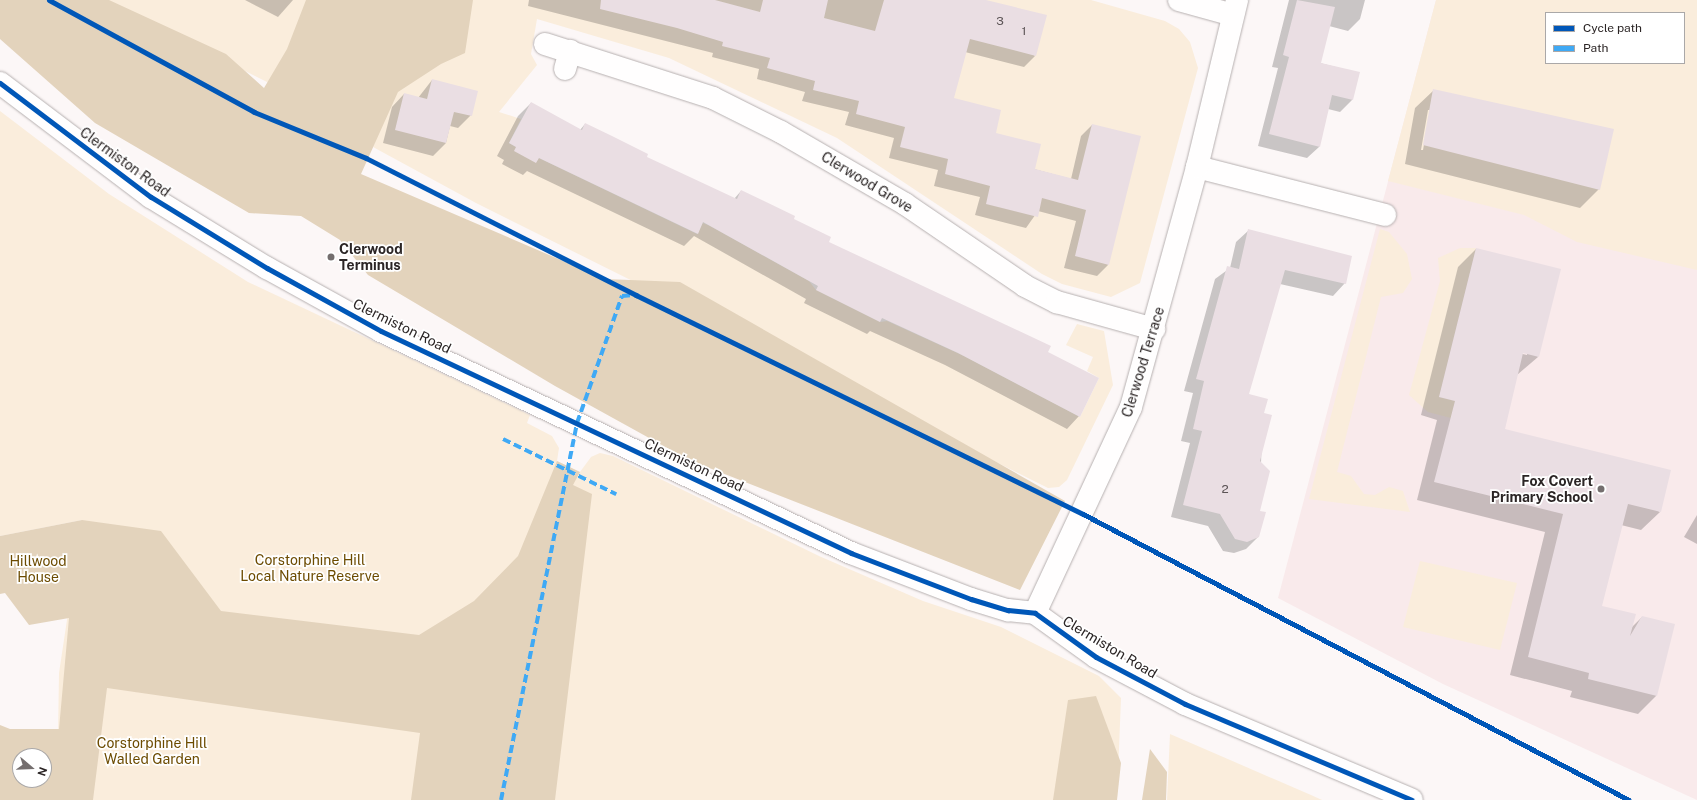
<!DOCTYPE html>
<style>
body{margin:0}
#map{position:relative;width:1697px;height:800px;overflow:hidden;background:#fcf7f7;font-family:"Public Sans",sans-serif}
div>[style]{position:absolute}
.built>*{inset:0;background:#f9eaeb}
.green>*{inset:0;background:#faeddc}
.forest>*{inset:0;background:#e3d3bc}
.shadow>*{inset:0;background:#0003}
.building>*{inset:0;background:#eadee3}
.roads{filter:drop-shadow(0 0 1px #b6b0b0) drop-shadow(0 0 1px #b6b0b0)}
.minor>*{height:22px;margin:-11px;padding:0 11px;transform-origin:11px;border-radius:11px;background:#fffefe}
.quiet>*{height:4px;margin-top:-2px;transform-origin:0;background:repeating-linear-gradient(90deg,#3fa9f5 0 8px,transparent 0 12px)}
.cycleway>*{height:5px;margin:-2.5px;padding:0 2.5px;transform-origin:2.5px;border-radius:2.5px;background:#0057b8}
.dots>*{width:11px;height:11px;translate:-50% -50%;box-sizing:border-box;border:2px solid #fff;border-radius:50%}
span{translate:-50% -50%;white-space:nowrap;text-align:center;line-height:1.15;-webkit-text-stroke:3.5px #fff;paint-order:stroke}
.number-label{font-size:12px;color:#5c5456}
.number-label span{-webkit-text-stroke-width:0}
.street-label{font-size:14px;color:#2b2525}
.poi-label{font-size:14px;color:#2b2525;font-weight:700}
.left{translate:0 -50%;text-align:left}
.right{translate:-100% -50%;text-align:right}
.park-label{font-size:14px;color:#6c4b00}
.legend{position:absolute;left:1545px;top:12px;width:140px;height:52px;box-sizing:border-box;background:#fff;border:1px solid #aaa8a8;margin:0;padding:5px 7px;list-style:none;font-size:12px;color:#2b2525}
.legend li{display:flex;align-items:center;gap:8px;height:20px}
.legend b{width:20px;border:1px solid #aaa8a8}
.north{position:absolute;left:12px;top:748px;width:40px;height:40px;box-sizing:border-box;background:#fff;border:1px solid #aaa8a8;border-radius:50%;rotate:109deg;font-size:11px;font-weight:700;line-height:16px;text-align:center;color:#2b2525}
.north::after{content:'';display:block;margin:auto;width:14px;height:18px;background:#746e6e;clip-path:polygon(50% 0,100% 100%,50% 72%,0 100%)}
</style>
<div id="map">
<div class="built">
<i style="clip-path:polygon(evenodd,1436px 0,1697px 0,1697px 800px,1443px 684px,1278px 598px,1436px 0,1546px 13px,1684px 13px,1684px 63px,1546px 63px,1546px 13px)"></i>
</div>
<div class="green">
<i style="clip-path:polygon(104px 0,363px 0,305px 75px,267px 82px)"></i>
<i style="clip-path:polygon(376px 0,1091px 0,1165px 21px,1179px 29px,1190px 42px,1198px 68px,1140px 283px,1111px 297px,1062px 284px,1042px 274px,837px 138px,669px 58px,537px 19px,531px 54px,537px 65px,499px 112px,521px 119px,509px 143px,516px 147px,697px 234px,703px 223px,710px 226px,809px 281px,816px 290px,880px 322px,887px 321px,964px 356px,1080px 417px,1099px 378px,1087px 371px,1093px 357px,1066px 345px,1077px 324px,1104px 331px,1113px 385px,1067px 480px,1059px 487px,1048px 488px,476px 203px,373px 147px,417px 28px)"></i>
<i style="clip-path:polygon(evenodd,1436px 0,1697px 0,1697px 270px,1577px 242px,1524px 215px,1388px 181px,1436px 0,1546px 13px,1684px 13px,1684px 63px,1546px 63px,1546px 13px)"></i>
<i style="clip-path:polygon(0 111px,109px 194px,248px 282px,530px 415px,527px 423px,552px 436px,559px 448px,557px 461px,580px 472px,591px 457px,600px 453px,613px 456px,819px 556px,923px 601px,1001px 627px,1099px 676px,1121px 698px,1117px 800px,57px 800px,59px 673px,82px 520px,0 536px)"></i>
<i style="clip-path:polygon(1380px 229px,1389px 232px,1407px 254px,1412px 279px,1403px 293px,1381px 297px,1337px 472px,1351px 476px,1364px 494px,1375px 495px,1389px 487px,1403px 491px,1410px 512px,1309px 499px)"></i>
<i style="clip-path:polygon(1460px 248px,1476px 248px,1439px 397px,1455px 401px,1451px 418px,1428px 412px,1409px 395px,1440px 281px,1438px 258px)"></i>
<i style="clip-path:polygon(1420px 561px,1517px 583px,1500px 650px,1403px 627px)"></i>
<i style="clip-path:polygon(1170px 734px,1311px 795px,1322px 800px,1167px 800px)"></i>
</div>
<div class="forest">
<i style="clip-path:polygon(0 0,109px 0,226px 54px,264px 88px,287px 49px,306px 0,473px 0,465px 53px,441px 64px,398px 92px,361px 174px,605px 279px,680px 282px,1065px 501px,1020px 590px,689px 460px,555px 386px,368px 275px,340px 240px,301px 216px,249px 213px,95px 123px,0 39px)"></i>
<i style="clip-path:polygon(evenodd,557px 461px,580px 472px,573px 485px,592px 494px,555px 800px,411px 800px,420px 733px,107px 688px,93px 800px,0 800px,0 725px,10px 729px,59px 729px,69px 618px,29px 625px,5px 593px,0 594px,0 536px,82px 520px,161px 531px,221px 611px,419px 635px,474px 601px,518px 556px,557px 461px,20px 756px,44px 756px,44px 780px,20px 780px,20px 756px)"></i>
<i style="clip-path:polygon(1096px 696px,1121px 763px,1117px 800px,1053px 800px,1068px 700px)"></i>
<i style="clip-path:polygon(1150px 749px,1167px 772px,1166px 800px,1142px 800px)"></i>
</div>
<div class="shadow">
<i style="clip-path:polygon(245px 0,293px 0,278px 17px)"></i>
<i style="clip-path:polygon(529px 0,982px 0,1035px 56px,1024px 67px,965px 52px,953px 99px,1034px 169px,1071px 179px,1081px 136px,1092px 125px,1108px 265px,1097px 276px,1064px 268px,1076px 221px,1038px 211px,1026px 228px,975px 215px,980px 197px,934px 186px,938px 170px,889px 158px,894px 138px,845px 125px,849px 112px,802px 101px,805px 92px,757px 79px,759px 69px,712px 57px,713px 53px,528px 6px)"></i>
<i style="clip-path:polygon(1289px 0,1365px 0,1360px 19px,1348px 31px,1329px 26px,1320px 63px,1359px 73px,1352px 100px,1340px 112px,1328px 109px,1319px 147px,1307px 158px,1258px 146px,1278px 68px,1272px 67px)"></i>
<i style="clip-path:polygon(432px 80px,471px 115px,458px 128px,450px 126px,446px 143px,433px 156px,383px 143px,392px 107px,404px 94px,418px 98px)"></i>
<i style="clip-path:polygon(evenodd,1434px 90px,1599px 189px,1580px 208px,1405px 164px,1415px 108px,1434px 90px,1428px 110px,1430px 110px,1423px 150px,1421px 150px,1428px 110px)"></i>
<i style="clip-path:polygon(531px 103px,580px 130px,585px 124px,645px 158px,734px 199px,741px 191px,827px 242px,1047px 352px,1079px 416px,1067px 429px,945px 365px,870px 331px,867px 334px,804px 303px,806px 299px,694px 236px,684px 246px,527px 171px,523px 175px,502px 164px,504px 160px,497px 156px,518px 116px)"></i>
<i style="clip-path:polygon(1249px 230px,1345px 283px,1333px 296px,1280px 284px,1248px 395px,1263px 414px,1258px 537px,1246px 549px,1234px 553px,1223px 551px,1208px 526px,1171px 517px,1190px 443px,1181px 441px,1193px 393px,1184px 391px,1215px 279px,1230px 268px,1236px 242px)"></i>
<i style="clip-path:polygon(evenodd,1476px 249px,1538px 357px,1517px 375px,1504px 429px,1660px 512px,1641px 530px,1621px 525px,1601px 607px,1631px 628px,1642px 617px,1656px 696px,1638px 714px,1570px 697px,1572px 691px,1510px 675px,1545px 532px,1417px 500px,1437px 420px,1421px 415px,1458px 267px,1476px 249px,1519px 351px,1527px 353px,1527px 355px,1518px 353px,1519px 351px)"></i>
<i style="clip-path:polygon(1697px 515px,1697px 544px,1684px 537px)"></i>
</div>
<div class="building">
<i style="clip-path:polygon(601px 0,715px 0,760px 12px,763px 0,828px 0,824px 18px,875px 31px,884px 0,986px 0,1047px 15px,1036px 56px,970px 39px,954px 98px,1001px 110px,996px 133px,1041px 144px,1035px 169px,1078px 180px,1092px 124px,1141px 136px,1109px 265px,1075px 256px,1086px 210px,1042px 198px,1038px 217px,986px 204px,990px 186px,945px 174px,948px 159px,900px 147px,905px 127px,856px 114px,859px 101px,813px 90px,815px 81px,767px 68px,770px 58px,722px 46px,723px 42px,677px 28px,600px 9px)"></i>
<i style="clip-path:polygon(1297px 0,1335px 7px,1321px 63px,1360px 72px,1353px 100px,1332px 95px,1320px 147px,1269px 134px,1289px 57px,1283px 55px)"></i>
<i style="clip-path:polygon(432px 79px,478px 91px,472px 116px,454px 112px,446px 143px,395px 130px,404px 93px,427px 99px)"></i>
<i style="clip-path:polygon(1433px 89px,1614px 129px,1600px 190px,1423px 145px)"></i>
<i style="clip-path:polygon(531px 102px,582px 130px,585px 123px,612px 136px,648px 154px,647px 157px,737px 199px,741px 190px,795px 216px,794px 219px,831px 237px,829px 242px,1051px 346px,1048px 352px,1099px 378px,1080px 417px,958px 353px,882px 318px,880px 322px,816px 290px,818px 286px,703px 222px,698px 234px,539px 158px,536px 163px,514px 151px,516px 147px,509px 143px)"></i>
<i style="clip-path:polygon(1248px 229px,1352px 256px,1346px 284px,1285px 270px,1249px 394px,1268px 399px,1264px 413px,1272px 415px,1260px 461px,1270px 471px,1260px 511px,1266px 512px,1259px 537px,1247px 542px,1235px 539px,1220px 514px,1183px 505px,1202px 431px,1193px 429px,1204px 381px,1196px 379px,1227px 266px,1239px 269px)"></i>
<i style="clip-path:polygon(1476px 248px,1561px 269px,1539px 357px,1523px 353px,1505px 429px,1671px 470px,1661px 512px,1628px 504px,1602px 606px,1636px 614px,1630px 636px,1642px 616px,1675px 624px,1657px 696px,1588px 679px,1589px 673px,1528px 657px,1563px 514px,1434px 482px,1455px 401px,1439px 397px)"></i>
</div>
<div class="roads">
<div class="minor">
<i style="left:1179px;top:0;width:56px;rotate:15.5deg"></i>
<i style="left:545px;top:44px;width:176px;rotate:17.8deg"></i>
<i style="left:713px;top:98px;width:76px;rotate:26.6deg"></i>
<i style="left:781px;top:132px;width:143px;rotate:30.1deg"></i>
<i style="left:905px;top:204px;width:145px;rotate:34.3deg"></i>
<i style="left:1025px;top:286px;width:36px;rotate:27deg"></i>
<i style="left:1057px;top:302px;width:101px;rotate:15.6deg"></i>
<i style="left:565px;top:69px;width:19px;rotate:-74deg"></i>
<i style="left:0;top:83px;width:189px;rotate:37.1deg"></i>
<i style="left:151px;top:197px;width:136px;rotate:31.5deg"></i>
<i style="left:267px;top:268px;width:130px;rotate:28.9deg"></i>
<i style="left:381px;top:331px;width:520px;rotate:25.28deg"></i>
<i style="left:851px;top:553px;width:129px;rotate:21deg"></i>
<i style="left:971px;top:599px;width:39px;rotate:17deg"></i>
<i style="left:1008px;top:610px;width:27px;rotate:6deg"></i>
<i style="left:1035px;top:613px;width:75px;rotate:35.8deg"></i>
<i style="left:1096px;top:657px;width:101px;rotate:27.8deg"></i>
<i style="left:1185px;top:704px;width:246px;rotate:22.9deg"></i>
<i style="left:1197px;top:167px;width:194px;rotate:14.3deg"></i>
<i style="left:1035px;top:613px;width:227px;rotate:-65deg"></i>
<i style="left:1131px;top:407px;width:249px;rotate:-74.6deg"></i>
<i style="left:1197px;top:167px;width:172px;rotate:-76.5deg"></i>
</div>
</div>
<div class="quiet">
<i style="left:503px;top:439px;width:126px;rotate:26deg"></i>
<i style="left:501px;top:800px;width:385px;rotate:-78.6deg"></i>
<i style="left:577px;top:423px;width:135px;rotate:-70.5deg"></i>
<i style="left:622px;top:296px;width:12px;rotate:-5deg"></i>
</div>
<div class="cycleway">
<i style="left:49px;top:0;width:234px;rotate:28.6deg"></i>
<i style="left:254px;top:112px;width:121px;rotate:22.3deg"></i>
<i style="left:366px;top:158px;width:303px;rotate:26.9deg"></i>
<i style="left:636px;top:295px;width:498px;rotate:26.1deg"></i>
<i style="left:1083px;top:514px;width:616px;rotate:27.65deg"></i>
<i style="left:0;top:83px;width:189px;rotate:37.1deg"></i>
<i style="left:151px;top:197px;width:136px;rotate:31.5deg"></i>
<i style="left:267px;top:268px;width:130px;rotate:28.9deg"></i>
<i style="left:381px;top:331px;width:520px;rotate:25.28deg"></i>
<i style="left:851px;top:553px;width:129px;rotate:21deg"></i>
<i style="left:971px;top:599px;width:39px;rotate:17deg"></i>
<i style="left:1008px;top:610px;width:27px;rotate:6deg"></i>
<i style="left:1035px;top:613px;width:75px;rotate:35.8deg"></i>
<i style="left:1096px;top:657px;width:101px;rotate:27.8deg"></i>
<i style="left:1185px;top:704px;width:246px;rotate:22.9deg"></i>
</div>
<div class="dots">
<i style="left:331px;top:257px;background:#746e6e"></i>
<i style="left:1601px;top:489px;background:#746e6e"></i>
</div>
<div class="number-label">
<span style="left:1000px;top:22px">3</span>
<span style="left:1024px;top:32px">1</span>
<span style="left:1225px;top:490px">2</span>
</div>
<div class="street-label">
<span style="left:125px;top:162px;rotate:36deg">Clermiston Road</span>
<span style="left:867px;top:182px;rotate:31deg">Clerwood Grove</span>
<span style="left:402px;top:326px;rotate:26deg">Clermiston Road</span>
<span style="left:1143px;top:362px;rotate:-73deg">Clerwood Terrace</span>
<span style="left:694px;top:465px;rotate:25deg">Clermiston Road</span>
<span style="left:1110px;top:647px;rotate:31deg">Clermiston Road</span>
</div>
<div class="poi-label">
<span class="left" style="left:339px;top:257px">Clerwood<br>Terminus</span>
<span class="right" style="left:1593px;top:489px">Fox Covert<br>Primary School</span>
</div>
<div class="park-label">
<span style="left:310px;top:568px">Corstorphine Hill<br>Local Nature Reserve</span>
<span style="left:38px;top:569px">Hillwood<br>House</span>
<span style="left:152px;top:751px">Corstorphine Hill<br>Walled Garden</span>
</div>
<ul class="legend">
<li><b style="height:5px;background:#0057b8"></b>Cycle path</li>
<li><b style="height:5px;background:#3fa9f5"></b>Path</li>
</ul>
<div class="north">N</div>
</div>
